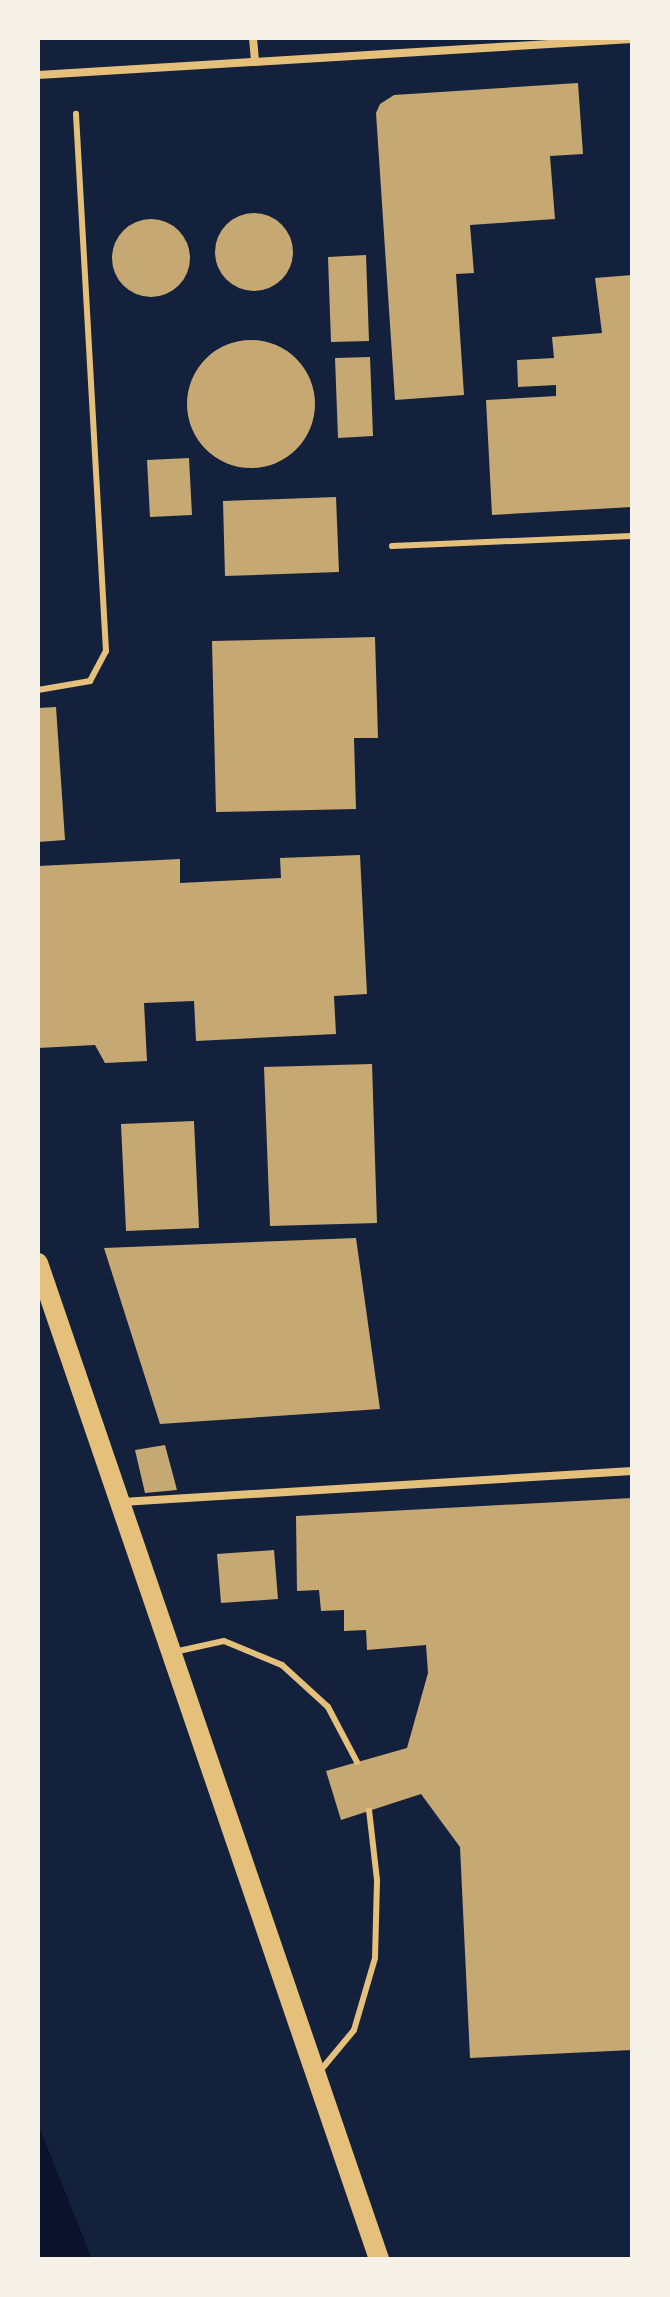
<!DOCTYPE html>
<style>
body{margin:0}
#map{position:relative;width:670px;height:2297px;overflow:hidden;background:#14213d;font-family:Raleway,sans-serif}
div>[style]{position:absolute}
.water>*{inset:0;background:#0b132b}
.building>*{inset:0;background:#c6a872}
.round{border-radius:50%}
.service>*{height:6px;margin:-3px;padding:0 3px;transform-origin:3px;border-radius:3px;background:#e5c07b}
.minor>*{height:8px;margin:-4px;padding:0 4px;transform-origin:4px;border-radius:4px;background:#e5c07b}
.primary>*{height:20px;margin:-10px;padding:0 10px;transform-origin:10px;border-radius:10px;background:#e5c07b}
span{translate:-50% -50%;white-space:nowrap;text-align:center;line-height:1.15;-webkit-text-stroke:6px #f6f1e7;paint-order:stroke}
.frame{position:absolute;inset:0;border:40px solid #f6f1e7;pointer-events:none}
</style>
<div id="map">
<div class="water">
<i style="clip-path:polygon(38px 2124px,92px 2259px,38px 2259px)"></i>
</div>
<div class="building">
<i style="clip-path:polygon(578px 83px,583px 154px,550px 156px,555px 219px,470px 225px,474px 273px,456px 274px,464px 395px,395px 400px,376px 113px,380px 104px,394px 95px)"></i>
<i class="round" style="left:215px;top:213px;width:78px;height:78px"></i>
<i class="round" style="left:112px;top:219px;width:78px;height:78px"></i>
<i style="clip-path:polygon(366px 255px,369px 341px,331px 342px,328px 257px)"></i>
<i style="clip-path:polygon(632px 275px,632px 507px,492px 515px,486px 400px,556px 396px,556px 385px,518px 387px,517px 360px,554px 358px,552px 337px,602px 333px,595px 278px)"></i>
<i class="round" style="left:187px;top:340px;width:128px;height:128px"></i>
<i style="clip-path:polygon(370px 357px,373px 436px,338px 438px,335px 358px)"></i>
<i style="clip-path:polygon(189px 458px,192px 515px,150px 517px,147px 460px)"></i>
<i style="clip-path:polygon(336px 497px,339px 572px,225px 576px,223px 501px)"></i>
<i style="clip-path:polygon(375px 637px,378px 738px,354px 738px,356px 809px,216px 812px,212px 641px)"></i>
<i style="clip-path:polygon(56px 707px,65px 840px,38px 842px,38px 708px)"></i>
<i style="clip-path:polygon(360px 855px,367px 994px,334px 996px,336px 1034px,196px 1041px,194px 1001px,144px 1003px,147px 1061px,105px 1063px,95px 1045px,38px 1048px,38px 866px,180px 859px,180px 883px,281px 878px,280px 858px)"></i>
<i style="clip-path:polygon(372px 1064px,377px 1223px,270px 1226px,264px 1067px)"></i>
<i style="clip-path:polygon(194px 1121px,199px 1228px,126px 1231px,121px 1124px)"></i>
<i style="clip-path:polygon(356px 1238px,380px 1409px,160px 1424px,104px 1248px)"></i>
<i style="clip-path:polygon(165px 1445px,177px 1490px,145px 1493px,135px 1450px)"></i>
<i style="clip-path:polygon(632px 1498px,632px 2050px,470px 2058px,460px 1847px,421px 1794px,341px 1820px,326px 1771px,407px 1748px,428px 1673px,426px 1645px,367px 1650px,366px 1630px,344px 1631px,344px 1610px,321px 1611px,319px 1590px,297px 1591px,296px 1516px)"></i>
<i style="clip-path:polygon(274px 1550px,278px 1599px,221px 1603px,217px 1554px)"></i>
</div>
<div class="service">
<i style="left:392px;top:546px;width:240px;rotate:-2.4deg"></i>
<i style="left:38px;top:690px;width:53px;rotate:-9.8deg"></i>
<i style="left:90px;top:681px;width:34px;rotate:-62deg"></i>
<i style="left:106px;top:651px;width:538px;rotate:-93.2deg"></i>
<i style="left:174px;top:1652px;width:51px;rotate:-12.4deg"></i>
<i style="left:224px;top:1641px;width:63px;rotate:22.5deg"></i>
<i style="left:282px;top:1665px;width:62px;rotate:42.4deg"></i>
<i style="left:328px;top:1707px;width:62px;rotate:62.2deg"></i>
<i style="left:320px;top:2071px;width:53px;rotate:-50.3deg"></i>
<i style="left:354px;top:2030px;width:75px;rotate:-73.7deg"></i>
<i style="left:375px;top:1958px;width:78px;rotate:-88.5deg"></i>
<i style="left:377px;top:1880px;width:70px;rotate:-96.5deg"></i>
</div>
<div class="minor">
<i style="left:253px;top:38px;width:24px;rotate:85deg"></i>
<i style="left:38px;top:75px;width:595px;rotate:-3.47deg"></i>
<i style="left:122px;top:1502px;width:511px;rotate:-3.48deg"></i>
</div>
<div class="primary">
<i style="left:38px;top:1263px;width:1053px;rotate:71.1deg"></i>
</div>
<div class="frame"></div>
</div>
